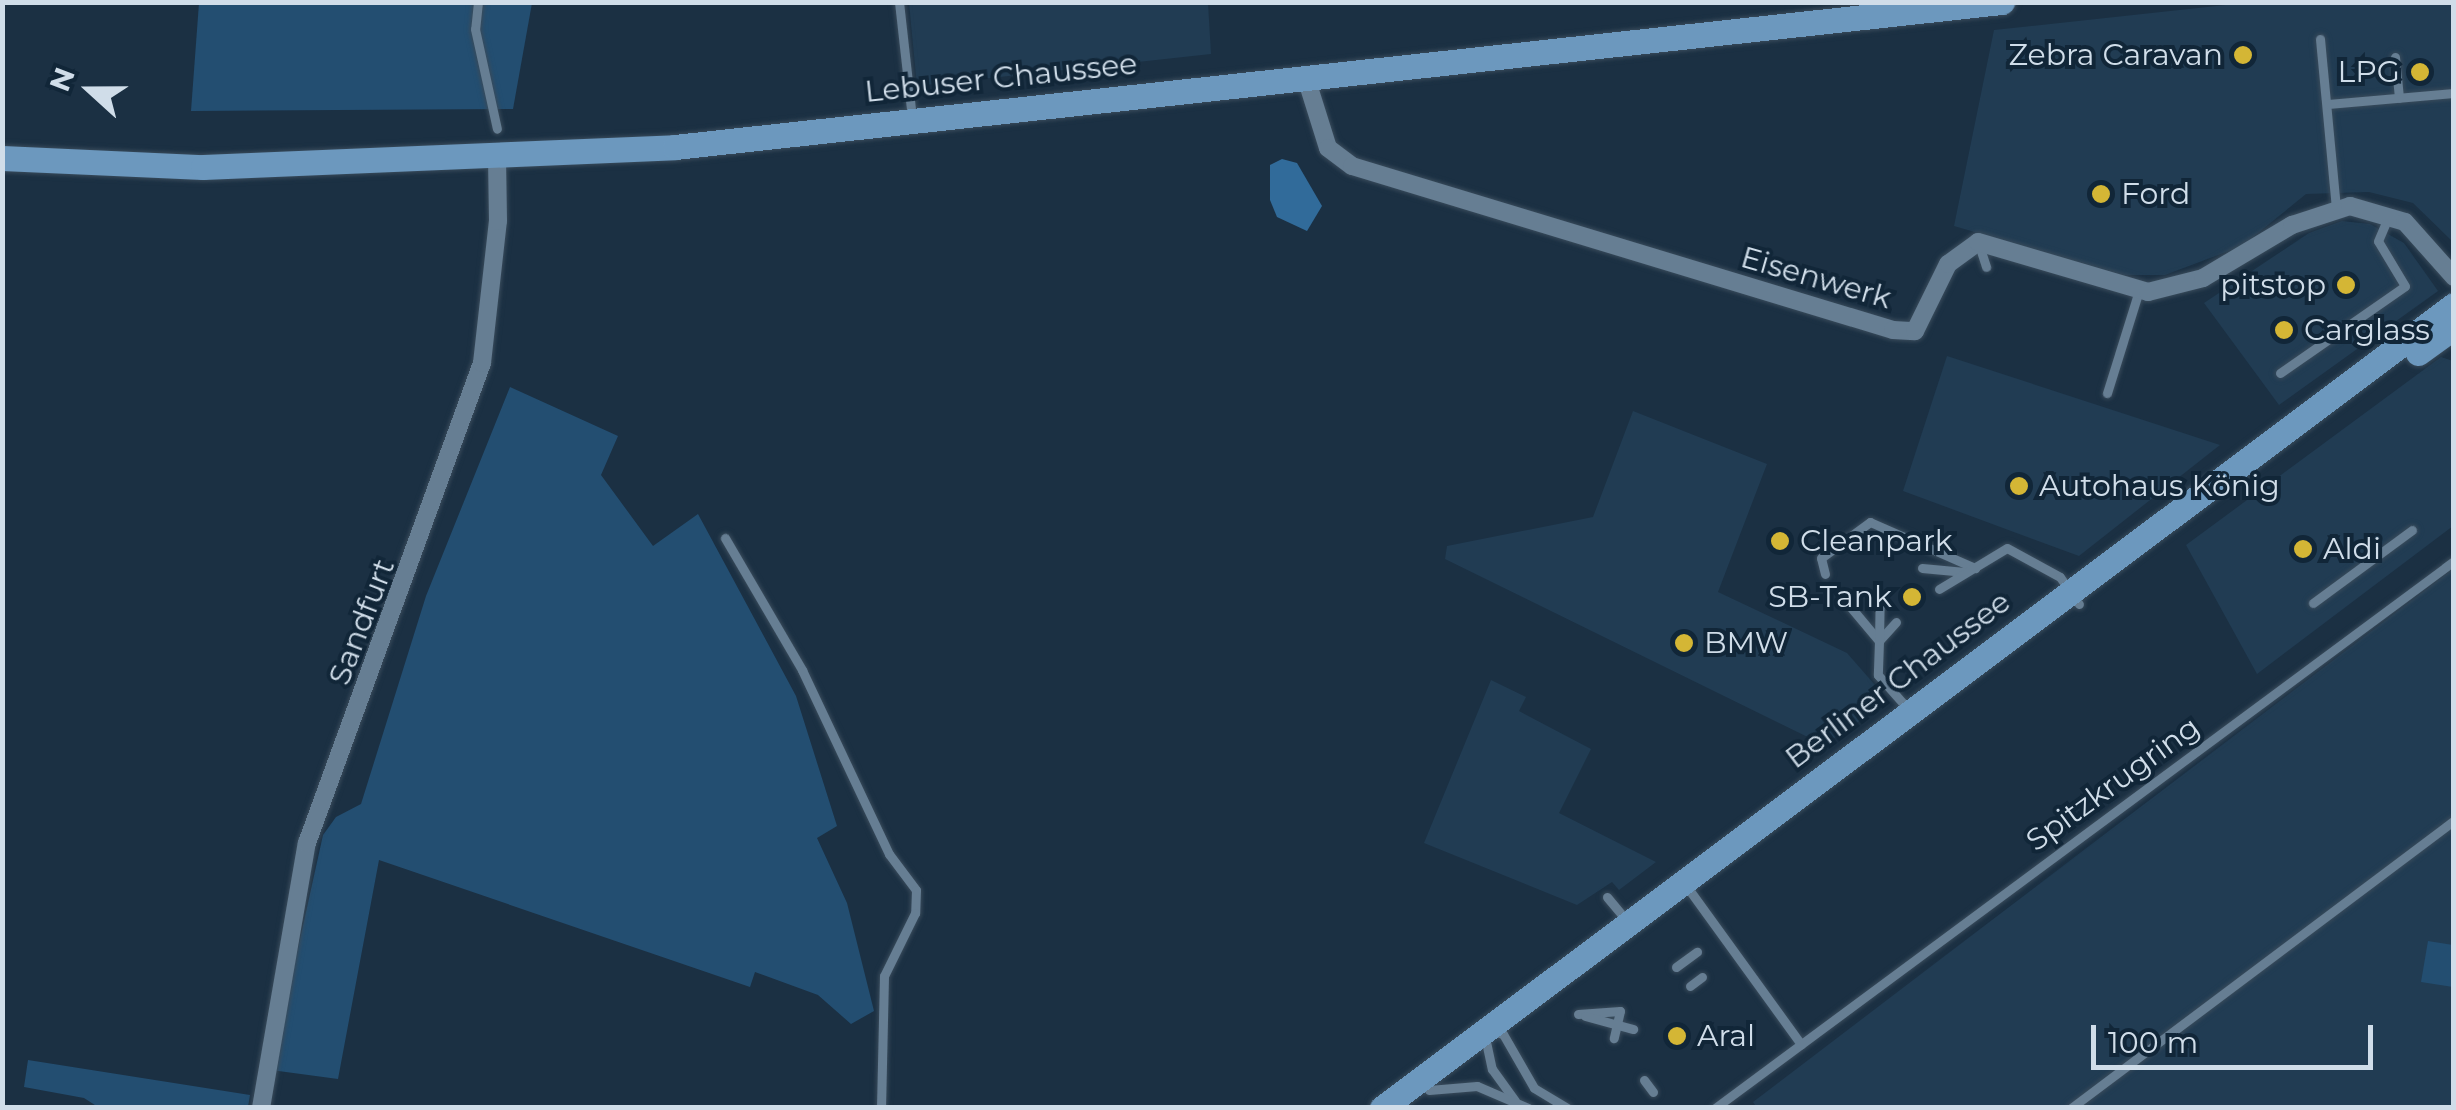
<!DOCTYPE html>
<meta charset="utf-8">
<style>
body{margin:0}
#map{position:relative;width:2456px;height:1110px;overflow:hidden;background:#1b3043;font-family:Montserrat,sans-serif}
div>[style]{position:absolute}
.built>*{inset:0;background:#213c53}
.green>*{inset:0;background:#234e71}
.water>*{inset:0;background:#316b9a}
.roads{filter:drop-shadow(0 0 2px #394b5b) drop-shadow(0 0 2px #394b5b)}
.lane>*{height:9px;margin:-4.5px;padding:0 4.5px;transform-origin:4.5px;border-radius:4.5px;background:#667e93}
.street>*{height:18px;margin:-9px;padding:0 9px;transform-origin:9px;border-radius:9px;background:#667e93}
.primary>*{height:25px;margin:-12.5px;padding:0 12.5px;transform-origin:12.5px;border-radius:12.5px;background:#6c98be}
.dots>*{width:28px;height:28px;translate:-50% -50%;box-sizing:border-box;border:5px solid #112638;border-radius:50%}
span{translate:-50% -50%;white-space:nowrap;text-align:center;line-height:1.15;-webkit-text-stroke:8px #112638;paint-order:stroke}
.poi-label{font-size:30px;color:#d0dde9}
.right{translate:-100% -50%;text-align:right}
.left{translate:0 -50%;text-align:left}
.street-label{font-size:30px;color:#d0dde9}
.frame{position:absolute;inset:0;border:5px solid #d0dde9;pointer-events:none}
.north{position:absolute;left:40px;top:40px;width:100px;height:100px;-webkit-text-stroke:8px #112638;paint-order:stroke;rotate:291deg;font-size:28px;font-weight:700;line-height:40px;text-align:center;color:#d0dde9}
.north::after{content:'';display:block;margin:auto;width:35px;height:45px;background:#d0dde9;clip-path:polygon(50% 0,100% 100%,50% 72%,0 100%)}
.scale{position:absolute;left:2091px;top:1025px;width:282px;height:45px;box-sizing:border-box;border:5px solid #d0dde9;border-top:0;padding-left:12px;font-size:30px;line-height:35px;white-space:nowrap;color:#d0dde9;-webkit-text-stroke:8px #112638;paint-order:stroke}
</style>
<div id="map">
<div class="built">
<i style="clip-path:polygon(909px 3px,1208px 3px,1211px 54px,917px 86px)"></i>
<i style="clip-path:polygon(2244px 3px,2453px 3px,2453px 242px,2413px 203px,2369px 192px,2306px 194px,2242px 246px,2165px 275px,2123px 275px,1954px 226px,1994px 30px)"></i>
<i style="clip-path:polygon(2342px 221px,2370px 224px,2404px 243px,2438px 291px,2279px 405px,2204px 303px,2309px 233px)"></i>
<i style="clip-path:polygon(1947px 356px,2220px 445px,2079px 556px,1903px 491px)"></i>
<i style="clip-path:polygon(2441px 357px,2453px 361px,2453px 526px,2257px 674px,2186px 545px)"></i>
<i style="clip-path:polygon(1633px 411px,1767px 464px,1718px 592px,1847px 653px,1889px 701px,1824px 745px,1445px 559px,1447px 546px,1593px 517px)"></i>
<i style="clip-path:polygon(2453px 569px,2453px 1107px,1757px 1108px,1753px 1102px)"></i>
<i style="clip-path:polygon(1491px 680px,1526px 697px,1519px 711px,1591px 749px,1559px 813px,1656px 862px,1619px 890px,1612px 882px,1577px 905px,1424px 843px)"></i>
</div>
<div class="green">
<i style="clip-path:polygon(199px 3px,532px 3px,513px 109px,191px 111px)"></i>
<i style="clip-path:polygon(510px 387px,618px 436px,601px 475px,653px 546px,698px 514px,796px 696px,837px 826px,817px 838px,847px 903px,874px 1011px,851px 1024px,818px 995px,755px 972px,750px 987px,379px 860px,338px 1079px,271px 1070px,323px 835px,336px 817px,361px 804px,426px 596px)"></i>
<i style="clip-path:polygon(2428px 941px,2453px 945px,2453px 987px,2421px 982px)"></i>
<i style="clip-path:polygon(28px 1060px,250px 1095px,248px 1107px,98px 1107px,84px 1098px,24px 1087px)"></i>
</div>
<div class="water">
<i style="clip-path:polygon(1282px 159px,1297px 163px,1322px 206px,1307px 231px,1277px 217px,1270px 200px,1270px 165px)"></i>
</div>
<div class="roads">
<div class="lane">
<i style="left:478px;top:2px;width:27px;rotate:96deg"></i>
<i style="left:475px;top:29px;width:102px;rotate:77.6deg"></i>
<i style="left:899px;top:2px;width:116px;rotate:83.6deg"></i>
<i style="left:2320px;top:39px;width:170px;rotate:84.6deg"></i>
<i style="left:2395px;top:57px;width:41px;rotate:84.4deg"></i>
<i style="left:2328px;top:104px;width:126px;rotate:-5deg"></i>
<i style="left:1979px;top:245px;width:23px;rotate:72deg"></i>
<i style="left:2280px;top:373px;width:152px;rotate:-34.8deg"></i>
<i style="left:2405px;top:286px;width:52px;rotate:-121deg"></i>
<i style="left:2378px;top:241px;width:28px;rotate:-67deg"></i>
<i style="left:2107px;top:393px;width:108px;rotate:-72.7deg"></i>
<i style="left:725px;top:538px;width:153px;rotate:59.7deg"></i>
<i style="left:802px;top:670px;width:204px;rotate:64.7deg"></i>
<i style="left:889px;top:854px;width:45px;rotate:53.1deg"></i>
<i style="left:916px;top:890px;width:23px;rotate:92deg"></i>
<i style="left:915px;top:913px;width:70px;rotate:116.2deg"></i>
<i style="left:884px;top:976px;width:132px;rotate:91.3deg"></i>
<i style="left:1922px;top:568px;width:43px;rotate:5.3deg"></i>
<i style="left:1825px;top:574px;width:16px;rotate:-104deg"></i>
<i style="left:1821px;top:558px;width:61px;rotate:-36.3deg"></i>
<i style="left:1870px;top:522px;width:115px;rotate:23.7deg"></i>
<i style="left:1939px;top:589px;width:79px;rotate:-31.1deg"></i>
<i style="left:2007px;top:548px;width:60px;rotate:28.7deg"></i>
<i style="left:2060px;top:577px;width:33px;rotate:55deg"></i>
<i style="left:1843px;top:598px;width:56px;rotate:50.1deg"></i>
<i style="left:2313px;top:603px;width:123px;rotate:-36.4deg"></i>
<i style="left:1896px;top:622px;width:25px;rotate:132deg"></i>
<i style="left:1879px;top:641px;width:34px;rotate:92deg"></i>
<i style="left:1878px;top:675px;width:48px;rotate:48.4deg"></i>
<i style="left:1879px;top:641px;width:39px;rotate:-89deg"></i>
<i style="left:1685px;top:884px;width:198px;rotate:54.1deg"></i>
<i style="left:1607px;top:897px;width:33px;rotate:50deg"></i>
<i style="left:1676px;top:967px;width:26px;rotate:-36deg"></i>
<i style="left:1690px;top:986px;width:15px;rotate:-37deg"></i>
<i style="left:1578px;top:1014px;width:42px;rotate:-4.1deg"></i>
<i style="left:1620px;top:1011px;width:28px;rotate:103deg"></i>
<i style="left:1585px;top:1016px;width:50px;rotate:15.2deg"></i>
<i style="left:1492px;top:1031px;width:11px;rotate:15deg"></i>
<i style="left:1503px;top:1034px;width:62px;rotate:60.1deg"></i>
<i style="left:1534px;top:1088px;width:39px;rotate:31deg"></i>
<i style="left:1485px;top:1037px;width:33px;rotate:78deg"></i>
<i style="left:1492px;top:1069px;width:39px;rotate:54deg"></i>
<i style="left:1644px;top:1080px;width:15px;rotate:53deg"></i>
<i style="left:1429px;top:1090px;width:48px;rotate:-4.8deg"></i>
<i style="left:1477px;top:1086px;width:56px;rotate:23.3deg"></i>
<i style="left:1715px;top:1108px;width:919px;rotate:-36.51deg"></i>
<i style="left:2071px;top:1108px;width:479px;rotate:-36.9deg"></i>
</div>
<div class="street">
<i style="left:1307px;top:81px;width:70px;rotate:72.6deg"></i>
<i style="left:1328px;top:148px;width:30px;rotate:37deg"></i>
<i style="left:1352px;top:166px;width:565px;rotate:16.86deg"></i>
<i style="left:1893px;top:330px;width:22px;rotate:3deg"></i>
<i style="left:1915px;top:331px;width:75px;rotate:-63.8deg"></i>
<i style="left:1948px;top:264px;width:37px;rotate:-36deg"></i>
<i style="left:1978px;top:242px;width:177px;rotate:16.4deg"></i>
<i style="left:2148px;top:292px;width:57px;rotate:-14.3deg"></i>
<i style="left:2203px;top:278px;width:104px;rotate:-30.8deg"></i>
<i style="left:2292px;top:225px;width:61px;rotate:-18.1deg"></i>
<i style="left:2350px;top:206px;width:57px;rotate:16.2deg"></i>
<i style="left:2405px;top:222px;width:74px;rotate:48.3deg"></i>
<i style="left:261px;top:1108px;width:269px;rotate:-80.2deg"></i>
<i style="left:307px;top:843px;width:511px;rotate:-69.97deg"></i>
<i style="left:482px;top:363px;width:143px;rotate:-83.6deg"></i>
<i style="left:498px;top:221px;width:66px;rotate:-90.9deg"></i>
</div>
<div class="primary">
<i style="left:2px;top:158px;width:201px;rotate:2.6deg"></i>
<i style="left:203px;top:167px;width:472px;rotate:-2.4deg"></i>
<i style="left:675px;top:147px;width:1335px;rotate:-6.24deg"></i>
<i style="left:2418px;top:353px;width:44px;rotate:-35.8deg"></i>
<i style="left:1382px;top:1108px;width:1339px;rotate:-36.84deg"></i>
</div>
</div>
<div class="dots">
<i style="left:2243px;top:55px;background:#d4b635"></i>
<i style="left:2420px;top:72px;background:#d4b635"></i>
<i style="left:2101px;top:194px;background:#d4b635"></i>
<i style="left:2346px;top:285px;background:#d4b635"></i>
<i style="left:2284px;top:330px;background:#d4b635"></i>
<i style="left:2019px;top:486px;background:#d4b635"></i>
<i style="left:1780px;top:541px;background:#d4b635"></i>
<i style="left:2303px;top:549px;background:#d4b635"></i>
<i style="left:1912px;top:597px;background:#d4b635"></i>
<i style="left:1684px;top:643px;background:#d4b635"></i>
<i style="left:1677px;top:1036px;background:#d4b635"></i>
</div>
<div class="poi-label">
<span class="right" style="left:2223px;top:55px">Zebra Caravan</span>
<span class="right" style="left:2400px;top:72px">LPG</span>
<span class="left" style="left:2121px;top:194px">Ford</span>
<span class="right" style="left:2326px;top:285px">pitstop</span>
<span class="left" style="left:2304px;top:330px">Carglass</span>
<span class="left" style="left:2039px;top:486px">Autohaus König</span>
<span class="left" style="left:1800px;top:541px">Cleanpark</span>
<span class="left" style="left:2323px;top:549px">Aldi</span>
<span class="right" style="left:1892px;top:597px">SB-Tank</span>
<span class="left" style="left:1704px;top:643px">BMW</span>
<span class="left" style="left:1697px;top:1036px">Aral</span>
</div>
<div class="street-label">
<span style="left:1001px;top:78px;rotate:-6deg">Lebuser Chaussee</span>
<span style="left:1816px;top:278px;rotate:16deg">Eisenwerk</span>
<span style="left:362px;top:622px;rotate:-69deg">Sandfurt</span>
<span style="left:1898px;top:680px;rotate:-37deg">Berliner Chaussee</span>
<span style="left:2113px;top:784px;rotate:-36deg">Spitzkrugring</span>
</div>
<div class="frame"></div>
<div class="north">N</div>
<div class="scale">100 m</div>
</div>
